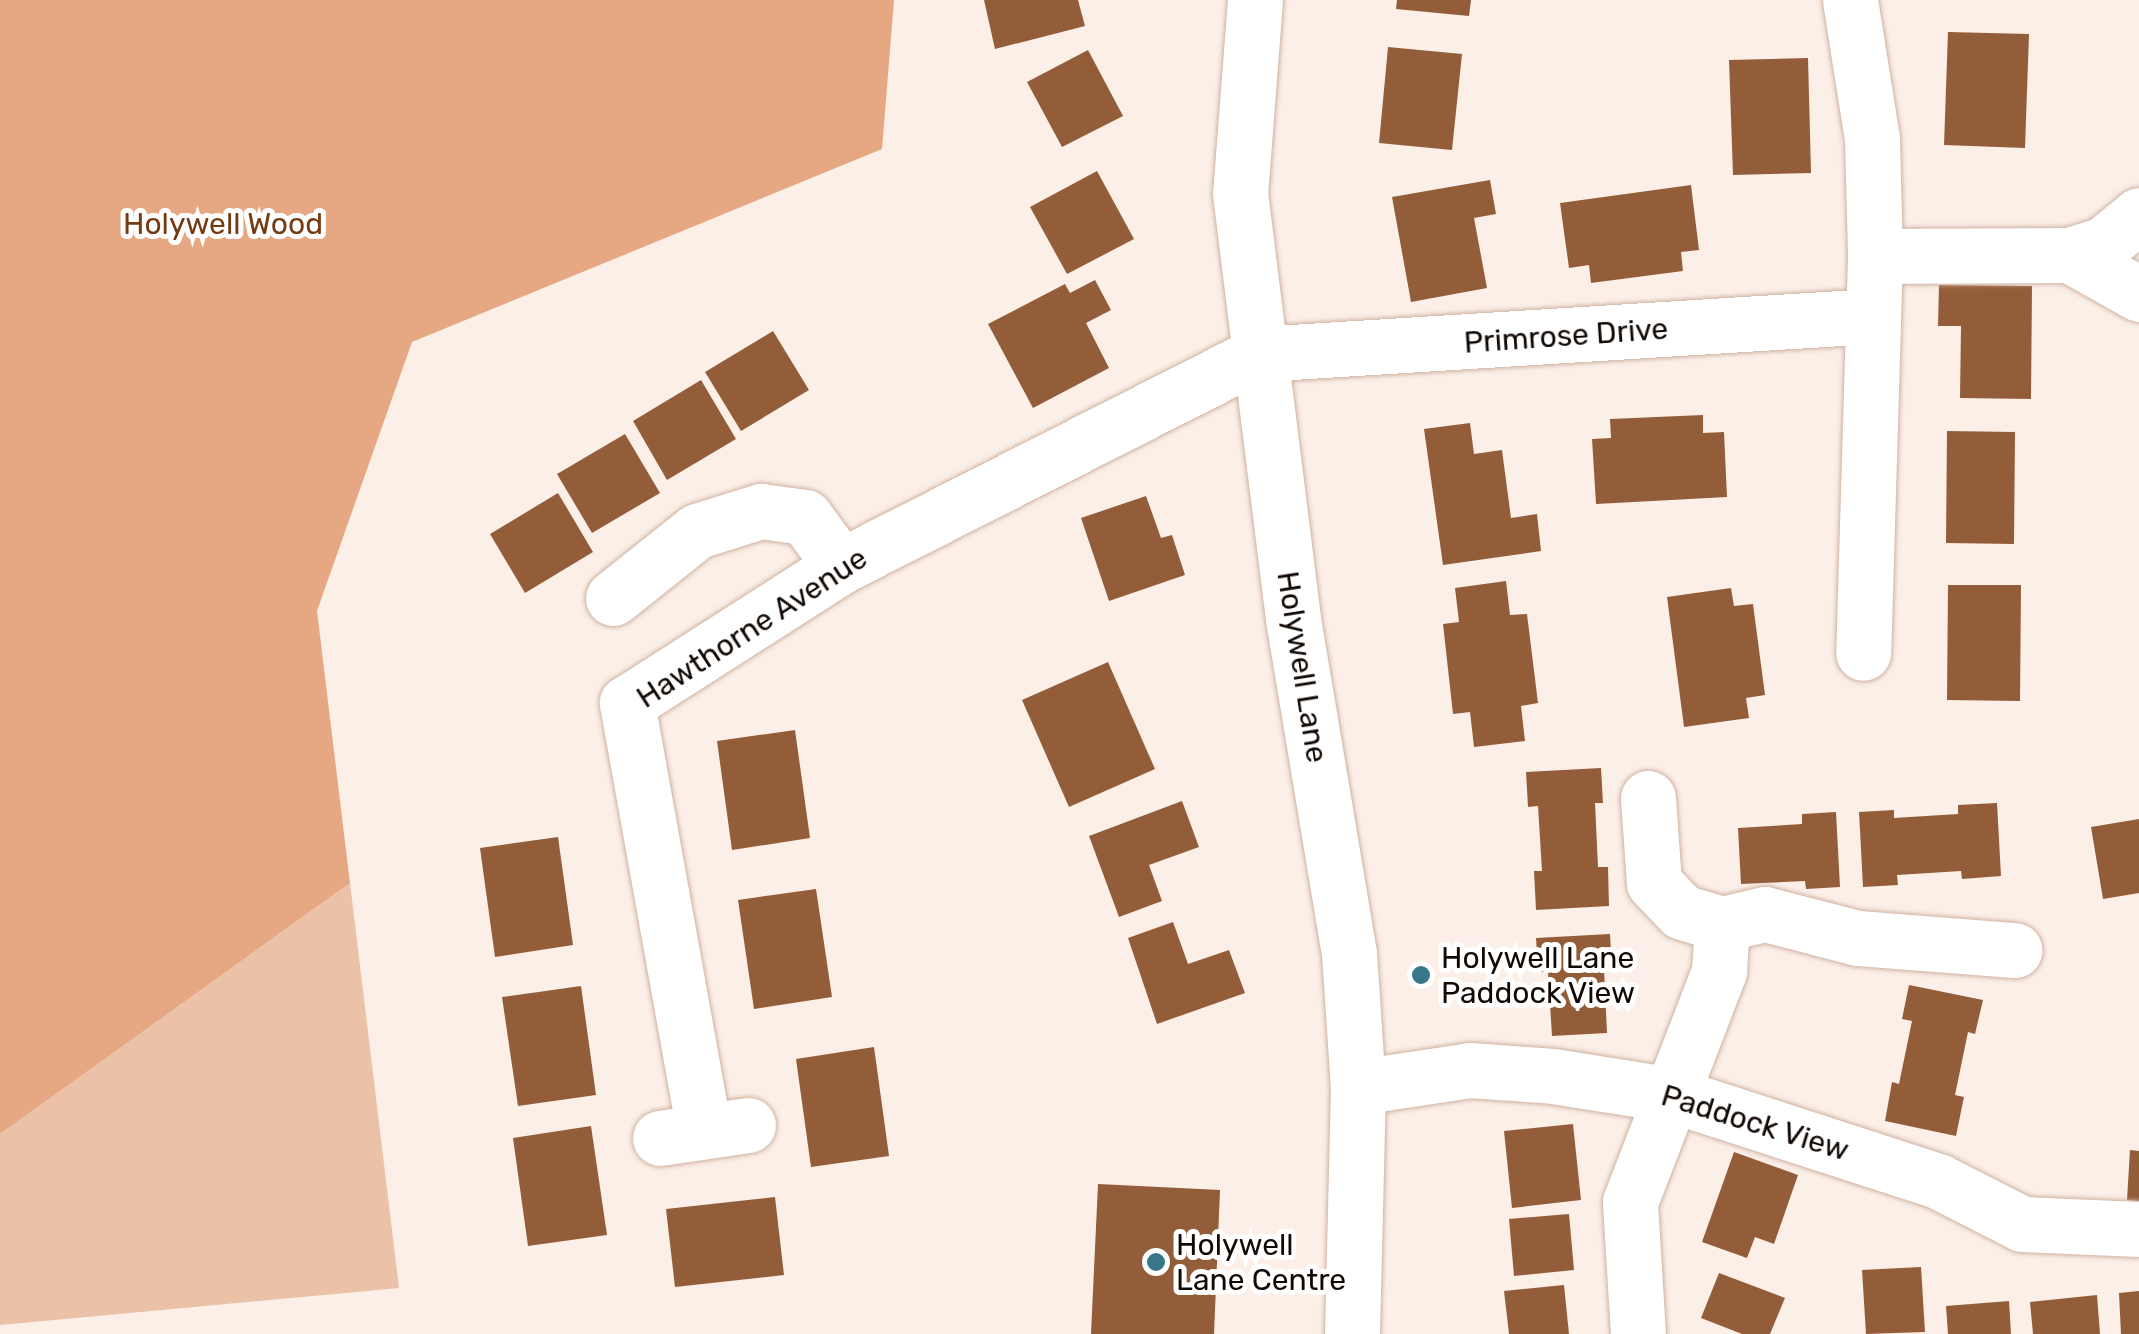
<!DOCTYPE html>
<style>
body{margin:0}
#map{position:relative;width:2139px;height:1334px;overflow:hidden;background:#fbefe7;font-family:Rubik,sans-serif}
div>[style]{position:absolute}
.green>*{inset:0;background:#ebc1a8}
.forest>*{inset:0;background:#e5a883}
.building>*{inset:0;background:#945d3a}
.roads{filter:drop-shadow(0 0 2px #cfb2a1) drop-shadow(0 0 2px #cfb2a1)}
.minor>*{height:55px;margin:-27.5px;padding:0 27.5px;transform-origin:27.5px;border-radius:27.5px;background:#fff}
.major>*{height:55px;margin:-27.5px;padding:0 27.5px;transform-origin:27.5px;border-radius:27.5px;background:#fff}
.dots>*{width:28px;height:28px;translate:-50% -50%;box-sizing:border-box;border:5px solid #fff;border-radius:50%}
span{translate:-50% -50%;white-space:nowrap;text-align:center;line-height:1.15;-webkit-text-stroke:10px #fff;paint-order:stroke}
.park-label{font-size:30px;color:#733b12}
.street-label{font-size:30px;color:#120904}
.poi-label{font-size:30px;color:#120904}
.left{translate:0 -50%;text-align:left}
</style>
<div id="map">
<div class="green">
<i style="clip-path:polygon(350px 883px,399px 1288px,0 1325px,0 1134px)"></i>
</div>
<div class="forest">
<i style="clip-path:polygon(0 0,894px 0,882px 149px,412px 342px,317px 611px,350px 883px,0 1134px)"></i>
</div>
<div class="building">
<i style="clip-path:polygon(984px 0,1078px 0,1085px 26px,995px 49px)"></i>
<i style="clip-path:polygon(1397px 0,1471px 0,1469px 16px,1396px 9px)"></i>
<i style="clip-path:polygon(1948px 32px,2029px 34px,2025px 148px,1944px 145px)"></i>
<i style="clip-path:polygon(1388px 47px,1462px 54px,1452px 150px,1379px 143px)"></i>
<i style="clip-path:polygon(1088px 50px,1123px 116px,1062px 147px,1027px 82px)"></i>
<i style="clip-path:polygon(1808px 58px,1811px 173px,1733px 175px,1729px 60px)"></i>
<i style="clip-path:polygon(1097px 171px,1134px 239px,1067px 274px,1030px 207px)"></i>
<i style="clip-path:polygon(1490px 180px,1496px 214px,1474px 218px,1487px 288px,1411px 302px,1392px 197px)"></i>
<i style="clip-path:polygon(1691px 185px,1699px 250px,1681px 252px,1683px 271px,1591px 283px,1589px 265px,1569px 268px,1560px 203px)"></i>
<i style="clip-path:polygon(1095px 280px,1111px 310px,1086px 323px,1109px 368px,1033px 408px,988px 324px,1065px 284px,1070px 293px)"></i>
<i style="clip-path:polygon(1939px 285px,2032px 286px,2031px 399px,1960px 398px,1961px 326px,1938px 326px)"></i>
<i style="clip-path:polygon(773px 331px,809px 390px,741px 431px,705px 372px)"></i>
<i style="clip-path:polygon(701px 380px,736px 439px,667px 480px,633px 421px)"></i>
<i style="clip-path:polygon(1703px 415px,1703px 433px,1724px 432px,1727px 497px,1596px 504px,1592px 439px,1611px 438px,1610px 419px)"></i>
<i style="clip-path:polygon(1470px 423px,1474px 454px,1502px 450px,1511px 518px,1537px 514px,1541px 551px,1443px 565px,1424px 429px)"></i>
<i style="clip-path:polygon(1947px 431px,2015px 432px,2014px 544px,1946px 543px)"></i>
<i style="clip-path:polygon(625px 434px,660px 493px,592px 533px,557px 474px)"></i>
<i style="clip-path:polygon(558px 493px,593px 552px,525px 593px,490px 534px)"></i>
<i style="clip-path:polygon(1146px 496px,1161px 538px,1172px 535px,1185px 575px,1109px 601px,1081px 518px)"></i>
<i style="clip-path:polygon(1506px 581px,1510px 615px,1527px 614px,1538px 703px,1521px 706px,1525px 741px,1474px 747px,1470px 712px,1453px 714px,1443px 624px,1459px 622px,1455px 588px)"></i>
<i style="clip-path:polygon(1948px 585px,2021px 585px,2020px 701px,1947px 700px)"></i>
<i style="clip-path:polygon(1731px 588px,1734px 606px,1753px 604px,1765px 695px,1746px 698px,1749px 718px,1684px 727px,1667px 597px)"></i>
<i style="clip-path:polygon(1108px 662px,1155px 769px,1069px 807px,1022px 700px)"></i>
<i style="clip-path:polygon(795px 730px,810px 838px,732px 850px,717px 741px)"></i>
<i style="clip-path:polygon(1601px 768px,1603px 803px,1595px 803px,1598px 867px,1608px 867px,1609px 906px,1536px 910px,1534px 871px,1542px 871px,1538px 806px,1528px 807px,1526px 772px)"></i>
<i style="clip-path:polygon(1182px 801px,1199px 847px,1149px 865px,1162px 901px,1119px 917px,1089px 836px)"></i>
<i style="clip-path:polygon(1997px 803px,2001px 876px,1962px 879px,1961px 871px,1897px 875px,1898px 885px,1863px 887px,1859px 812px,1894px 810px,1894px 818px,1958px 814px,1958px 805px)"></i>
<i style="clip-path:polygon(1836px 812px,1840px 887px,1806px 889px,1805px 881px,1741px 884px,1738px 828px,1802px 824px,1802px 814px)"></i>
<i style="clip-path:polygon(2139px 819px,2139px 893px,2103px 899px,2091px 827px)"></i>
<i style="clip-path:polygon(558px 837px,573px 945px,495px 957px,480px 848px)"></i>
<i style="clip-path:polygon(816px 889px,832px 997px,754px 1009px,738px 900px)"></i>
<i style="clip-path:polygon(1173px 922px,1188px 964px,1229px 950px,1245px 993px,1157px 1024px,1128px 938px)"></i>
<i style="clip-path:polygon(1610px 934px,1612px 969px,1604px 969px,1607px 1033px,1552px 1036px,1548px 972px,1538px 972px,1536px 938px)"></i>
<i style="clip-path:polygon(1909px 985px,1983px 1000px,1975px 1034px,1968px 1032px,1955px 1095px,1964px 1097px,1956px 1136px,1885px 1121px,1892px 1082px,1899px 1084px,1912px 1021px,1902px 1019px)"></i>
<i style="clip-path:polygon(581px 986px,596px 1095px,518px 1106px,502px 997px)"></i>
<i style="clip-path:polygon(874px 1047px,889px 1156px,811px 1167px,796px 1059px)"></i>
<i style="clip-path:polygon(1573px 1124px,1581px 1200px,1512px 1208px,1504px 1131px)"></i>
<i style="clip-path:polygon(591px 1126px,607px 1235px,528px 1246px,513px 1138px)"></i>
<i style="clip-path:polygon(2130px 1150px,2139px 1151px,2139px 1201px,2127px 1200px)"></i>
<i style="clip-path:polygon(1734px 1152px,1798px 1175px,1774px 1244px,1755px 1237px,1747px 1258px,1702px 1242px)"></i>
<i style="clip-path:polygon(1098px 1184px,1220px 1190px,1214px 1334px,1091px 1334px)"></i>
<i style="clip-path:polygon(775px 1197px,784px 1275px,675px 1287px,666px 1209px)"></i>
<i style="clip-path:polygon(1569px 1214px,1574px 1270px,1514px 1276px,1509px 1219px)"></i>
<i style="clip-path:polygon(1921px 1267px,1925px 1332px,1866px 1334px,1862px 1270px)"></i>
<i style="clip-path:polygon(1719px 1273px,1785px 1298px,1770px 1334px,1742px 1334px,1701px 1318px)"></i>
<i style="clip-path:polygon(1564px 1285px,1569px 1334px,1509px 1334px,1504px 1291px)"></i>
<i style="clip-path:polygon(2139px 1291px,2139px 1334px,2121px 1334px,2119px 1293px)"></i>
<i style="clip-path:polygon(2097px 1295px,2100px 1334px,2033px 1334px,2030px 1302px)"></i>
<i style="clip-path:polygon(2009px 1301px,2011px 1334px,1948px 1334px,1946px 1306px)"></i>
</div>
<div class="roads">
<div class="minor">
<i style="left:1850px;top:0;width:141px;rotate:81deg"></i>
<i style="left:1872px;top:139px;width:117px;rotate:88.5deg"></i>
<i style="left:1875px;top:256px;width:397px;rotate:91.7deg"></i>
<i style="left:2070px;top:255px;width:79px;rotate:29.5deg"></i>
<i style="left:1875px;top:256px;width:195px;rotate:-0.3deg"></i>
<i style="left:2070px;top:255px;width:36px;rotate:-18deg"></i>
<i style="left:2104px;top:244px;width:45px;rotate:-39.6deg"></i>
<i style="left:613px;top:598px;width:107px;rotate:-38.6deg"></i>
<i style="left:697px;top:531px;width:67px;rotate:-17.4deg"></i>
<i style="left:761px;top:511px;width:44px;rotate:7.8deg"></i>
<i style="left:805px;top:517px;width:61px;rotate:53.7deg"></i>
<i style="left:1648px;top:798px;width:85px;rotate:86deg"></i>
<i style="left:1654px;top:883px;width:40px;rotate:46deg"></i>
<i style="left:1682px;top:912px;width:42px;rotate:16.7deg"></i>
<i style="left:1358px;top:1087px;width:113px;rotate:-8.6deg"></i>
<i style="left:1470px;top:1070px;width:83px;rotate:4.1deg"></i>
<i style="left:1553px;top:1076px;width:121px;rotate:9deg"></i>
<i style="left:1673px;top:1095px;width:279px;rotate:18deg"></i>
<i style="left:1938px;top:1181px;width:94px;rotate:27.1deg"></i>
<i style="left:2022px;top:1224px;width:117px;rotate:2.4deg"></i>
<i style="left:704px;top:1131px;width:435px;rotate:-100.2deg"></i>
<i style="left:627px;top:703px;width:254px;rotate:-32.6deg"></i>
<i style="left:841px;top:566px;width:469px;rotate:-26.9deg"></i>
<i style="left:1259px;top:354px;width:615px;rotate:-3.54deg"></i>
<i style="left:660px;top:1138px;width:89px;rotate:-8.4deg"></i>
<i style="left:1638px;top:1334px;width:132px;rotate:-93.5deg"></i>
<i style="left:1630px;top:1202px;width:248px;rotate:-68.9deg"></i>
<i style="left:1719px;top:971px;width:47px;rotate:-86.3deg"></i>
<i style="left:1722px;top:924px;width:44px;rotate:-13.1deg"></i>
<i style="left:1765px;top:914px;width:96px;rotate:14.5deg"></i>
<i style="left:1858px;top:938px;width:157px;rotate:4.4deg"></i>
</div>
<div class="major">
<i style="left:1255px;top:0;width:194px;rotate:94.4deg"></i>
<i style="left:1240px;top:193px;width:429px;rotate:82.9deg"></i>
<i style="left:1293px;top:619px;width:339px;rotate:80.5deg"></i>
<i style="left:1349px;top:953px;width:134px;rotate:86.2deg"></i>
<i style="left:1358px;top:1087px;width:247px;rotate:91.4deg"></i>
</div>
</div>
<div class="dots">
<i style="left:1421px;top:975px;background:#36788a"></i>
<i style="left:1156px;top:1262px;background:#36788a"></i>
</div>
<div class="park-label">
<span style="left:223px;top:224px">Holywell Wood</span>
</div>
<div class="street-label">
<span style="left:1566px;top:336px;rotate:-4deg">Primrose Drive</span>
<span style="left:752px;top:628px;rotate:-33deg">Hawthorne Avenue</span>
<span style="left:1302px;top:667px;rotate:81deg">Holywell Lane</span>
<span style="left:1755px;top:1123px;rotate:17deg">Paddock View</span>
</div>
<div class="poi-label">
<span class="left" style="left:1441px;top:975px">Holywell Lane<br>Paddock View</span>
<span class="left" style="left:1176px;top:1262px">Holywell<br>Lane Centre</span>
</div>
</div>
